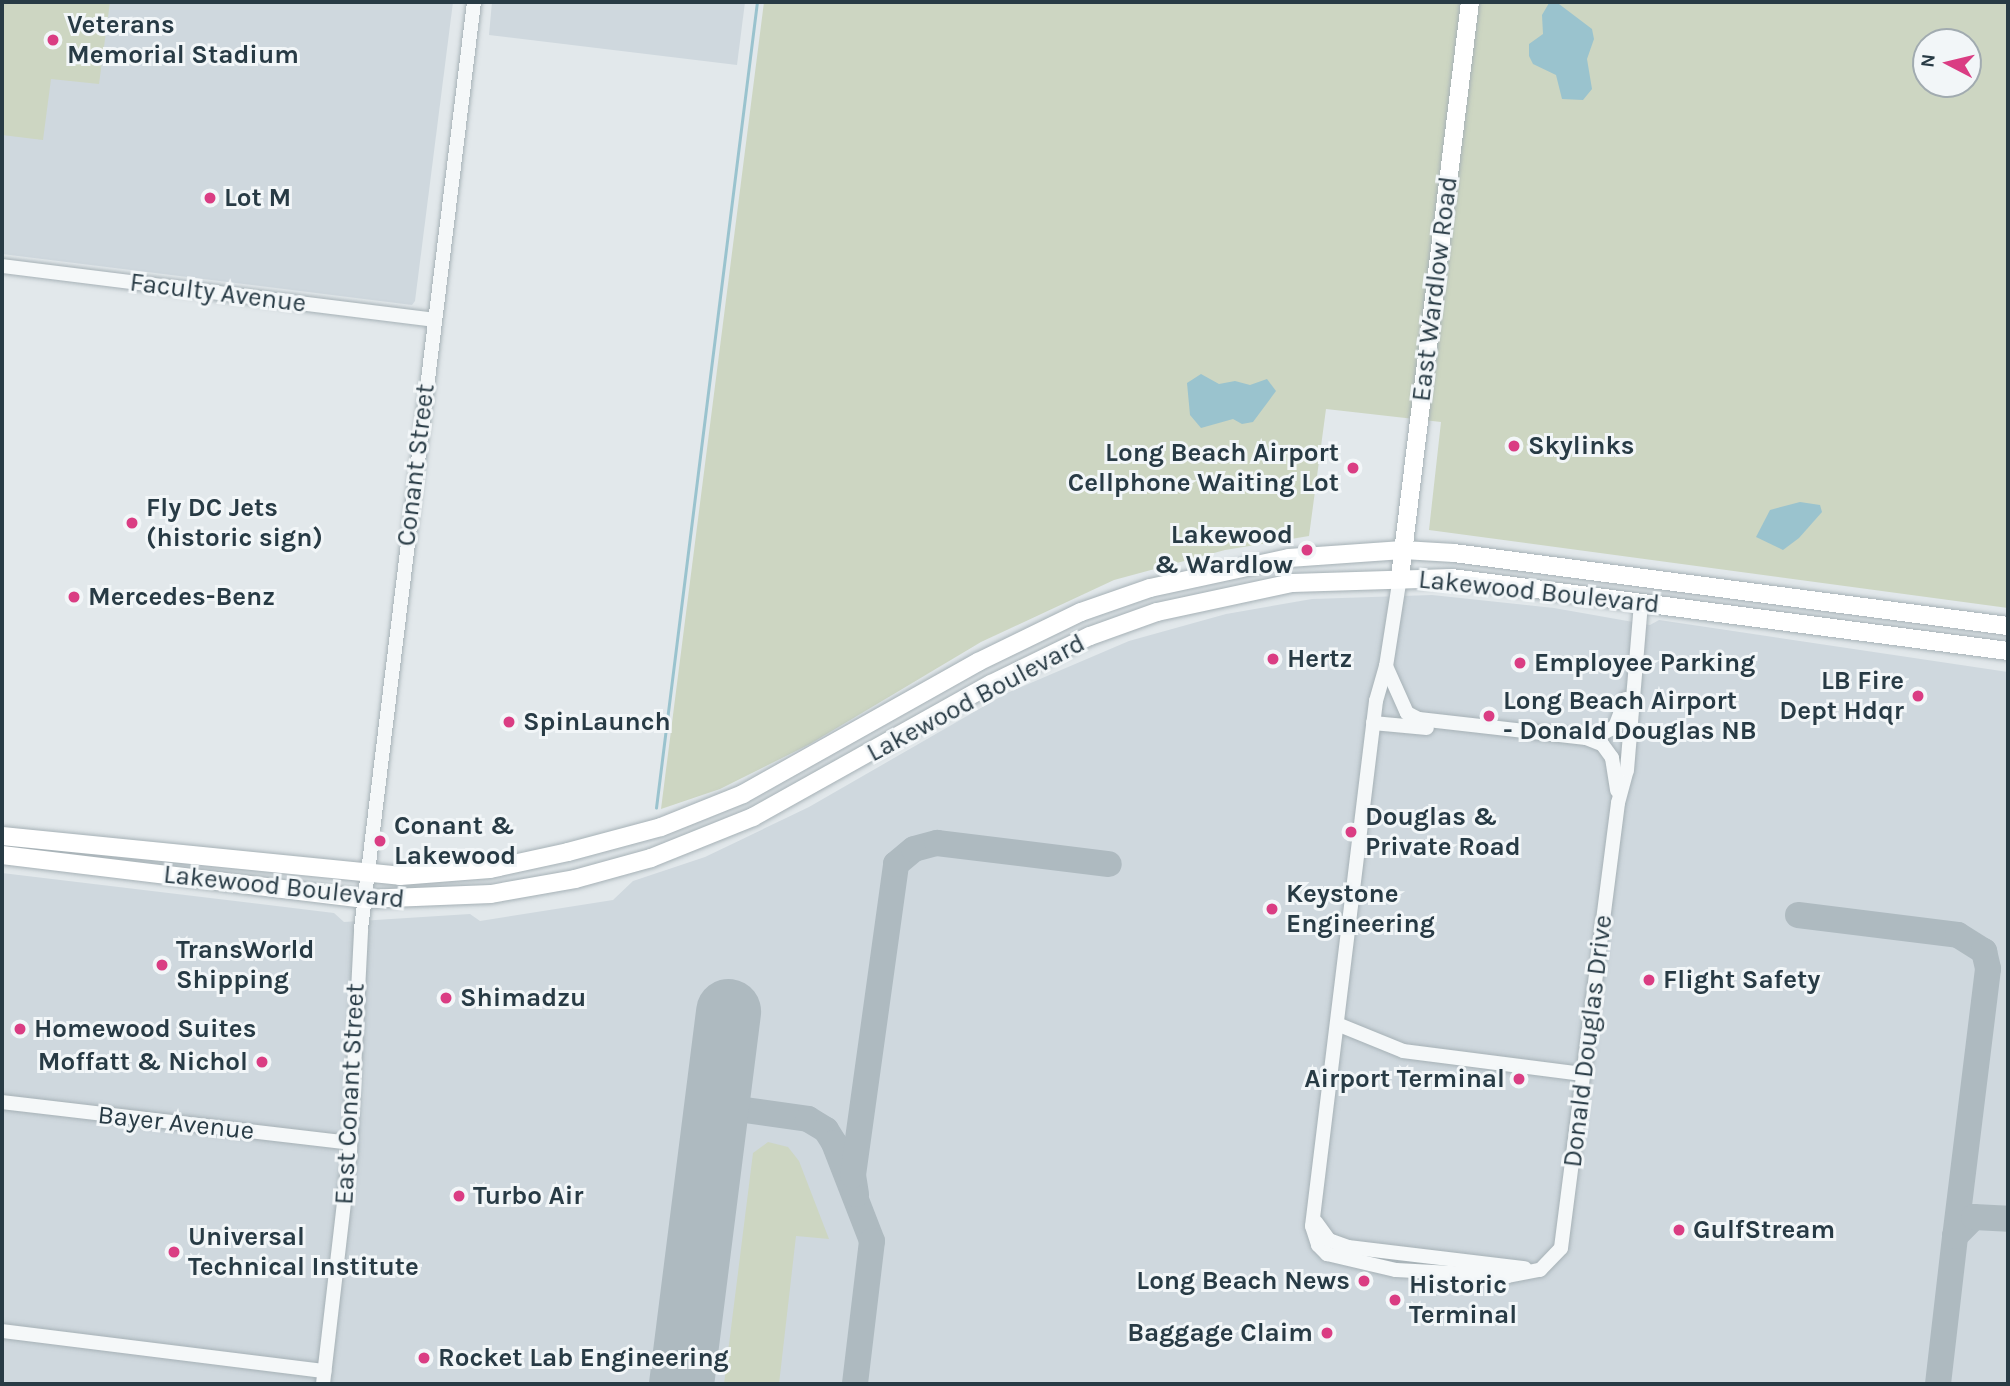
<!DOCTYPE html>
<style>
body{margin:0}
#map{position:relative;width:2010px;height:1386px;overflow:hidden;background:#e2e8eb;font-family:Karla,sans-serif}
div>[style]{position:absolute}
.built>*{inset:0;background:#cfd8de}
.green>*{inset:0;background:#cdd6c2}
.water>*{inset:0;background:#9ac3ce}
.stream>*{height:2.5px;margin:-1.25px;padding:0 1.25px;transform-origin:1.25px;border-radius:1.25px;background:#9ac3ce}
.taxiway>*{height:26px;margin:-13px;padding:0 13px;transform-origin:13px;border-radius:13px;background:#aebac0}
.runway>*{height:65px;margin:-32.5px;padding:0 32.5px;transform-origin:32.5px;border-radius:32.5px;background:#aebac0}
.roads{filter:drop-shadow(0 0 2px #a6b1b6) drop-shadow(0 0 2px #a6b1b6)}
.minor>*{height:14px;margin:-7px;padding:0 7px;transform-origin:7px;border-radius:7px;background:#f5f8f9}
.major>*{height:18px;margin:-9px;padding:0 9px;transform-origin:9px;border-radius:9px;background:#fff}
.dots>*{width:19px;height:19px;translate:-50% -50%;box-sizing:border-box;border:4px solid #f2f6f8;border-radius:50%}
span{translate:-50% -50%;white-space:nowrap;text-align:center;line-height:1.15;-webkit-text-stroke:6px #f2f6f8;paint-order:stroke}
.poi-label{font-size:26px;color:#283b45;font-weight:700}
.left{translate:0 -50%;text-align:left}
.right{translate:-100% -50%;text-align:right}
.street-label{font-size:26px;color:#283b45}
.frame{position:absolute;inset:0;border:4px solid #283b45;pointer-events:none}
.north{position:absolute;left:1912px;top:28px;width:70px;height:70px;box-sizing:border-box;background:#f2f6f8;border:2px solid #a1abb0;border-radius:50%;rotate:277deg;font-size:19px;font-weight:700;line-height:28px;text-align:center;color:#283b45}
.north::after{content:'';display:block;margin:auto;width:24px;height:32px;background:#da3d83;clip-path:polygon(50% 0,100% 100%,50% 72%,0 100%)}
</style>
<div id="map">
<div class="built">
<i style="clip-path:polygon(2px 2px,453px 2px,415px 301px,412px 305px,2px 254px)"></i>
<i style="clip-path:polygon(492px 2px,745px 2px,737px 65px,489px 35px)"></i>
<i style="clip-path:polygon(1432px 595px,1554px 608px,1650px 625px,1659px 620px,2008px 672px,2008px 1384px,2px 1384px,2px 873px,334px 913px,344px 922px,470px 914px,480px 921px,613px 900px,633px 881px,705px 857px,809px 807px,1007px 693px,1129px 641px,1226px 614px,1312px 599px)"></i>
</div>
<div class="green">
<i style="clip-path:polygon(2px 2px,110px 2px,99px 84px,51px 79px,43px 140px,2px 135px)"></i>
<i style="clip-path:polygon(evenodd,764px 2px,2008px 2px,2008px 608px,1429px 530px,1441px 422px,1326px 409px,1309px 536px,1225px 550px,1114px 580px,981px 642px,810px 744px,720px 789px,661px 809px,764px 2px,1926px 42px,1968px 42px,1968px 84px,1926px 84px,1926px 42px)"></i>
<i style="clip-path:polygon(768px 1142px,788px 1147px,799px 1161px,829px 1239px,796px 1236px,779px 1384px,724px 1384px,753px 1153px)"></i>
</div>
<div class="water">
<i style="clip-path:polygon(1549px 3px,1559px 4px,1592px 29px,1594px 39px,1587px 59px,1592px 89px,1583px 100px,1562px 99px,1556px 75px,1533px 64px,1529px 56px,1529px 44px,1543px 34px,1542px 15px)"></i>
<i style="clip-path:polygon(1201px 374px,1219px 384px,1235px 381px,1250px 385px,1267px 379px,1276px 391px,1253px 422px,1242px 424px,1233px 419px,1201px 428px,1190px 415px,1187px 383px)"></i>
<i style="clip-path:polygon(1800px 502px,1820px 505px,1822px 512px,1799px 538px,1783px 550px,1756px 537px,1770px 510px)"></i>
</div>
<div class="stream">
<i style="left:656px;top:808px;width:812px;rotate:-82.86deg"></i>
</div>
<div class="taxiway">
<i style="left:1798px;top:915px;width:161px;rotate:7.1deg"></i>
<i style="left:1958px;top:935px;width:31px;rotate:32deg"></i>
<i style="left:1984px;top:951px;width:18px;rotate:77deg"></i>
<i style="left:1988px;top:969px;width:269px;rotate:97deg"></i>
<i style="left:716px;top:1106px;width:93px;rotate:8deg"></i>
<i style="left:808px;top:1119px;width:21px;rotate:31deg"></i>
<i style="left:826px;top:1130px;width:15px;rotate:58deg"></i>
<i style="left:834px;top:1143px;width:105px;rotate:68.8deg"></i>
<i style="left:872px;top:1241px;width:144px;rotate:96.8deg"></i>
<i style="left:856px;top:1194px;width:19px;rotate:-99deg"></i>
<i style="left:853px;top:1175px;width:314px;rotate:-82.1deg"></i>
<i style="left:896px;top:864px;width:23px;rotate:-40deg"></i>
<i style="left:914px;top:849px;width:24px;rotate:-15deg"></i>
<i style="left:937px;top:843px;width:173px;rotate:7deg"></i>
<i style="left:1938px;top:1384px;width:149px;rotate:-83.4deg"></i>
<i style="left:1955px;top:1236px;width:27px;rotate:-45deg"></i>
<i style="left:1974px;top:1217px;width:34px;rotate:3deg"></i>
</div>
<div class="runway">
<i style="left:681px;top:1384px;width:376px;rotate:-82.8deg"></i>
</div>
<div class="roads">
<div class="minor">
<i style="left:2px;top:266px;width:434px;rotate:7.1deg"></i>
<i style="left:1400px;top:577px;width:90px;rotate:98.9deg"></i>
<i style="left:1386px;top:666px;width:36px;rotate:106deg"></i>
<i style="left:1376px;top:701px;width:529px;rotate:96.95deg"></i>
<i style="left:1312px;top:1226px;width:20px;rotate:72deg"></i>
<i style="left:1318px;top:1245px;width:13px;rotate:45deg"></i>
<i style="left:1327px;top:1254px;width:71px;rotate:13.1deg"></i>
<i style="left:1396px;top:1270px;width:112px;rotate:3.1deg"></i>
<i style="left:1508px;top:1276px;width:33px;rotate:-11deg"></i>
<i style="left:1540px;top:1270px;width:30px;rotate:-46deg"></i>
<i style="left:1561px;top:1248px;width:449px;rotate:-82.7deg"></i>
<i style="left:1618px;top:803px;width:34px;rotate:-75deg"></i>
<i style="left:1627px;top:770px;width:168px;rotate:-85.2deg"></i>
<i style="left:1386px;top:666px;width:51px;rotate:65.9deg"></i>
<i style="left:1407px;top:713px;width:13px;rotate:27deg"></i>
<i style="left:1419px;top:719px;width:168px;rotate:6.5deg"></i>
<i style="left:1586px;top:738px;width:17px;rotate:21deg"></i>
<i style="left:1602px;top:744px;width:17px;rotate:54deg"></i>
<i style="left:1612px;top:758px;width:33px;rotate:81deg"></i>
<i style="left:1373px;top:723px;width:54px;rotate:5.3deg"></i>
<i style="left:1592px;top:739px;width:26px;rotate:-28deg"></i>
<i style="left:1615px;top:727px;width:30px;rotate:-69deg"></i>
<i style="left:1337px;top:1024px;width:71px;rotate:22.2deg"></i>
<i style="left:1403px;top:1051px;width:181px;rotate:7.3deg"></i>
<i style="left:2px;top:1102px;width:350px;rotate:6.7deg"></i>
<i style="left:1316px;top:1222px;width:22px;rotate:54deg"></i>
<i style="left:1329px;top:1240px;width:20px;rotate:20deg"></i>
<i style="left:1348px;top:1247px;width:178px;rotate:6.8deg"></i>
<i style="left:2px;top:1331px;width:325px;rotate:7.1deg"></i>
<i style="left:323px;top:1384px;width:237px;rotate:-83.4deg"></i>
<i style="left:350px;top:1149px;width:220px;rotate:-87.1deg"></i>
<i style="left:361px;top:929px;width:934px;rotate:-83.05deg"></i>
</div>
<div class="major">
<i style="left:1400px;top:577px;width:579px;rotate:-83.06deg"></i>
<i style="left:2px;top:836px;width:400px;rotate:5.7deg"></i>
<i style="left:400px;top:876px;width:90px;rotate:-4.4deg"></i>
<i style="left:490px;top:869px;width:80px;rotate:-12.3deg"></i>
<i style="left:568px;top:852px;width:96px;rotate:-15deg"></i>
<i style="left:661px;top:827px;width:88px;rotate:-21.9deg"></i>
<i style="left:743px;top:794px;width:270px;rotate:-29.3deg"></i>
<i style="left:978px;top:662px;width:114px;rotate:-25.9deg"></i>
<i style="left:1081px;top:612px;width:73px;rotate:-19.2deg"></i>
<i style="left:1150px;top:588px;width:142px;rotate:-12.2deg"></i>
<i style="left:1289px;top:558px;width:114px;rotate:-4deg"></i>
<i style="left:1403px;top:550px;width:51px;rotate:3.4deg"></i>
<i style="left:1454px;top:553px;width:559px;rotate:7.51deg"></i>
<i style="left:2px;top:855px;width:366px;rotate:6.9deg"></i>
<i style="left:365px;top:899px;width:126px;rotate:-2.3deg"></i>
<i style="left:491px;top:894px;width:85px;rotate:-10.1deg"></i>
<i style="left:575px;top:879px;width:79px;rotate:-15.4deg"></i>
<i style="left:651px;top:858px;width:110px;rotate:-21.9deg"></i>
<i style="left:753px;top:817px;width:273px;rotate:-29.2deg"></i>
<i style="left:991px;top:684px;width:110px;rotate:-25.9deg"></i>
<i style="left:1090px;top:636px;width:71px;rotate:-19.7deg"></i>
<i style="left:1157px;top:612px;width:138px;rotate:-12.1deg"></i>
<i style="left:1292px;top:583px;width:160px;rotate:-1.8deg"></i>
<i style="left:1452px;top:578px;width:561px;rotate:7.48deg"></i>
</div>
</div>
<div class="dots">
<i style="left:53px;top:40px;background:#da3d83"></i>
<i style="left:210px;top:198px;background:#da3d83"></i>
<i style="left:1514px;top:446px;background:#da3d83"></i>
<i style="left:1353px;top:468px;background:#da3d83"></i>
<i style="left:132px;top:523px;background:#da3d83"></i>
<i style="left:1307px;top:550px;background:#da3d83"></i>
<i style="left:74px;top:597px;background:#da3d83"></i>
<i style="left:1273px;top:659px;background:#da3d83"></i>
<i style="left:1520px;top:663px;background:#da3d83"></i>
<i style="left:1918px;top:696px;background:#da3d83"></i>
<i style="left:1489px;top:716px;background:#da3d83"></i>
<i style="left:509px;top:722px;background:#da3d83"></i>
<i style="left:1351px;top:832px;background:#da3d83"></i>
<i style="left:380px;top:841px;background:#da3d83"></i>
<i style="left:1272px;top:909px;background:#da3d83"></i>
<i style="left:162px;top:965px;background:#da3d83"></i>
<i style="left:1649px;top:980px;background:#da3d83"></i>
<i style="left:446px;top:998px;background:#da3d83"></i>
<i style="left:20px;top:1029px;background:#da3d83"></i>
<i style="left:262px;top:1062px;background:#da3d83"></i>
<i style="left:1519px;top:1079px;background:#da3d83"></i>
<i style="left:459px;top:1196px;background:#da3d83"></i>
<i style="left:1679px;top:1230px;background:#da3d83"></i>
<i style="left:174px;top:1252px;background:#da3d83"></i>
<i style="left:1364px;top:1281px;background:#da3d83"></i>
<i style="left:1395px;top:1300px;background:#da3d83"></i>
<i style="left:1327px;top:1333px;background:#da3d83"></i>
<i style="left:424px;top:1358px;background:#da3d83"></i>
</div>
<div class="poi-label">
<span class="left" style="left:67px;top:40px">Veterans<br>Memorial Stadium</span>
<span class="left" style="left:224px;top:198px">Lot M</span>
<span class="left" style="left:1528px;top:446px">Skylinks</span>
<span class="right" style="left:1339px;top:468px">Long Beach Airport<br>Cellphone Waiting Lot</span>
<span class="left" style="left:146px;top:523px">Fly DC Jets<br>(historic sign)</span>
<span class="right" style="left:1293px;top:550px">Lakewood<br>&amp; Wardlow</span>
<span class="left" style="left:88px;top:597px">Mercedes-Benz</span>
<span class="left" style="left:1287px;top:659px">Hertz</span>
<span class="left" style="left:1534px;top:663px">Employee Parking</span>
<span class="right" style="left:1904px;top:696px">LB Fire<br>Dept Hdqr</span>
<span class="left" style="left:1503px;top:716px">Long Beach Airport<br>- Donald Douglas NB</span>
<span class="left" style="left:523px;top:722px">SpinLaunch</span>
<span class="left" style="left:1365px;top:832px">Douglas &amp;<br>Private Road</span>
<span class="left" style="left:394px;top:841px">Conant &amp;<br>Lakewood</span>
<span class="left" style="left:1286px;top:909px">Keystone<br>Engineering</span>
<span class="left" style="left:176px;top:965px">TransWorld<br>Shipping</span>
<span class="left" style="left:1663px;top:980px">Flight Safety</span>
<span class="left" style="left:460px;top:998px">Shimadzu</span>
<span class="left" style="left:34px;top:1029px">Homewood Suites</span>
<span class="right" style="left:248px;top:1062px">Moffatt &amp; Nichol</span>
<span class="right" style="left:1505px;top:1079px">Airport Terminal</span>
<span class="left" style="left:473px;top:1196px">Turbo Air</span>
<span class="left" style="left:1693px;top:1230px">GulfStream</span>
<span class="left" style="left:188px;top:1252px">Universal<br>Technical Institute</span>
<span class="right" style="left:1350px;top:1281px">Long Beach News</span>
<span class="left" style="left:1409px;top:1300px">Historic<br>Terminal</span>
<span class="right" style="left:1313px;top:1333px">Baggage Claim</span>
<span class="left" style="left:438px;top:1358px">Rocket Lab Engineering</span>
</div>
<div class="street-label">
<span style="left:1435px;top:289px;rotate:-83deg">East Wardlow Road</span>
<span style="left:218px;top:293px;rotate:7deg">Faculty Avenue</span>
<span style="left:416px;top:465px;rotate:-83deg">Conant Street</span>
<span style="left:1539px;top:592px;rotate:6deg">Lakewood Boulevard</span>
<span style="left:976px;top:698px;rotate:-28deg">Lakewood Boulevard</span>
<span style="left:284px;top:887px;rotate:6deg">Lakewood Boulevard</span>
<span style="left:1588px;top:1041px;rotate:-83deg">Donald Douglas Drive</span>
<span style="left:350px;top:1094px;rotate:-87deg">East Conant Street</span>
<span style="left:176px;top:1123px;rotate:6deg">Bayer Avenue</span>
</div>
<div class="frame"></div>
<div class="north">N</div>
</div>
